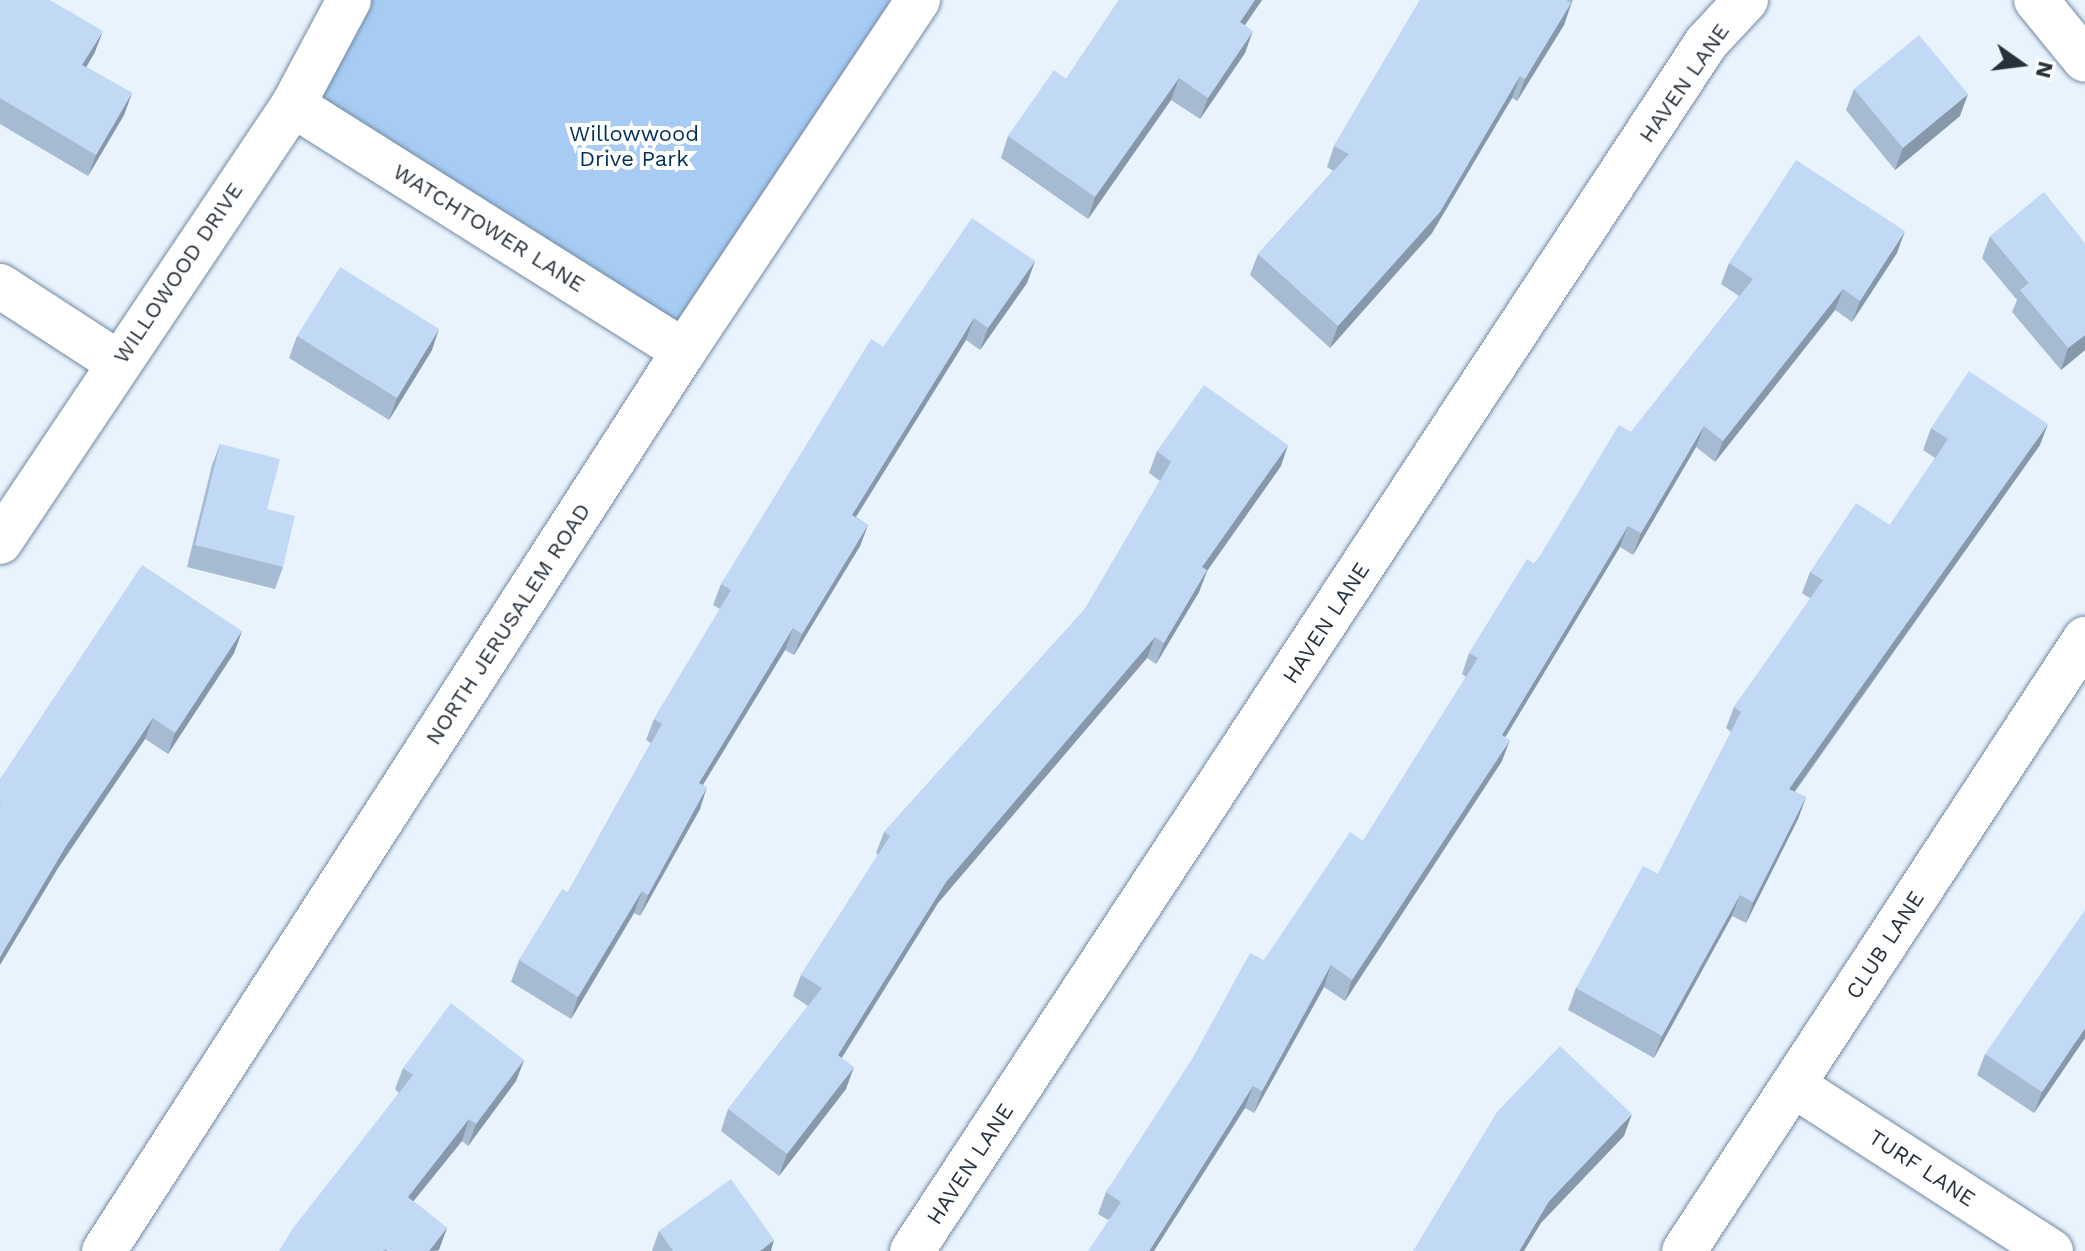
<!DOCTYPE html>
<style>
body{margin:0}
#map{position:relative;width:2085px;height:1251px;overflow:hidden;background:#e9f3fe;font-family:"Work Sans",sans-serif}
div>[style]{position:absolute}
.green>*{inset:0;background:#a7cbf3}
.roads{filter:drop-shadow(0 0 2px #7289a1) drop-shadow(0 0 2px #7289a1)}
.street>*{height:44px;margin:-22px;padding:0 22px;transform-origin:22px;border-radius:22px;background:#fff}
.secondary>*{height:44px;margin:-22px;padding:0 22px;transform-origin:22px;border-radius:22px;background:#fff}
.wall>*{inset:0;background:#a6bbd2}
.shaded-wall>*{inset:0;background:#8798ab}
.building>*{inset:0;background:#c1d9f4}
span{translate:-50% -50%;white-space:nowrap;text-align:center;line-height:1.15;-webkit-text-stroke:8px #fff;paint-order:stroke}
.street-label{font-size:22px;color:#27313b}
.park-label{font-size:22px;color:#00305a}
.north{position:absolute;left:1981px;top:24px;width:80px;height:80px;-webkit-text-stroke:6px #fff;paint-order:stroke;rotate:104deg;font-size:22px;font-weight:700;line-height:32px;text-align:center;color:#27313b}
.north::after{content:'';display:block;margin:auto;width:28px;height:36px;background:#27313b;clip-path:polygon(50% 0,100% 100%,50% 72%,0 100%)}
</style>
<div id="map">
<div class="green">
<i style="clip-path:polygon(348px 0,910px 0,681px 346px,297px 109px)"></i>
</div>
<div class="roads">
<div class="street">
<i style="left:2036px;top:0;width:77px;rotate:50.8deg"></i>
<i style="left:293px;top:105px;width:462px;rotate:32.2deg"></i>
<i style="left:0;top:286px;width:140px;rotate:33deg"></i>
<i style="left:0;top:542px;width:526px;rotate:-56.16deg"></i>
<i style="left:293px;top:105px;width:119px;rotate:-61.9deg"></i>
<i style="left:1793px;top:1085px;width:307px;rotate:32.8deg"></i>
<i style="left:912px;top:1251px;width:1446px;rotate:-56.68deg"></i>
<i style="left:1706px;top:43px;width:59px;rotate:-47.1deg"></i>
<i style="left:1684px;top:1251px;width:732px;rotate:-56.77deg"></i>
</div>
<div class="secondary">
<i style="left:104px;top:1251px;width:1071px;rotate:-57.2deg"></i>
<i style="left:684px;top:351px;width:422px;rotate:-56.3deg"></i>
</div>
</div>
<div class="wall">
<i style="clip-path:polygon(0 0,95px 52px,86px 67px,132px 93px,124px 115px,88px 176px,0 124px)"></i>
<i style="clip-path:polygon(1119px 0,1262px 0,1245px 25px,1245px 53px,1200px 119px,1171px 100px,1088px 219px,1001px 158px,1008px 136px,1066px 79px)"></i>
<i style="clip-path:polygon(1420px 0,1573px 0,1564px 25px,1517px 101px,1512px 98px,1432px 233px,1330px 348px,1250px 275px,1258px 254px,1333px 171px,1327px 167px,1334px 146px)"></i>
<i style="clip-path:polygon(1854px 89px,1960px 116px,1895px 170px,1846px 110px)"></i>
<i style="clip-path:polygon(1990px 236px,2085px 350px,2061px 370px,2012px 312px,2017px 300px,1982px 258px)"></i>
<i style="clip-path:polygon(1897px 253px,1852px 322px,1835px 310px,1715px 462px,1696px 447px,1633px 555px,1620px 547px,1505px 737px,1502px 761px,1345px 1001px,1324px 987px,1254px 1113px,1245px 1108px,1108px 1220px,1098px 1214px,1106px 1192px,1264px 960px,1363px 841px,1466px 677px,1462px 674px,1469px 653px,1631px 432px,1739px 296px,1721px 284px,1729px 263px)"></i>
<i style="clip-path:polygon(1035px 261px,1027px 283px,980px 350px,966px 340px,856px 517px,868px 525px,860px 546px,794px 655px,785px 650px,703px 785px,700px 809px,640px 916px,634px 913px,571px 1019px,511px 982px,519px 960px,568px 892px,651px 743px,646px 740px,654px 719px,720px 609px,713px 605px,721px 584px,883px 347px)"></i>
<i style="clip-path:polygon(297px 336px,432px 350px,389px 420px,289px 358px)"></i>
<i style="clip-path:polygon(1931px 428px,2040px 445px,1795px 792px,1806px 797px,1798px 819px,1746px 923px,1732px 916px,1654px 1058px,1568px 1010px,1576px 988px,1658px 874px,1731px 732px,1726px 728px,1734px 707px,1811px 599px,1802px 593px,1810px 572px,1890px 525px,1935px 458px,1923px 450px)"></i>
<i style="clip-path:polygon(220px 444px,283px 567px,275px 589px,187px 567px,212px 465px)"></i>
<i style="clip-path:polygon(1157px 451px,1281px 466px,1207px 571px,1199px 592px,1156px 664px,1147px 658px,938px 903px,842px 1058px,846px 1089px,779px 1176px,721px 1131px,728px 1109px,808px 1006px,793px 996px,801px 975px,878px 855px,876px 853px,884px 832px,1085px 609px,1160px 481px,1149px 473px)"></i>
<i style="clip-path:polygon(242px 631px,234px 653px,168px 754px,145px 739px,58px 868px,0 965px,0 779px)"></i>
<i style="clip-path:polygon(2085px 1038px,2034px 1113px,1977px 1075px,1985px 1054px)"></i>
<i style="clip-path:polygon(524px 1060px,516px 1081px,468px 1146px,462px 1141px,413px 1201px,447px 1228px,438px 1251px,279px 1251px,399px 1093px,395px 1089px,403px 1068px)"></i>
<i style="clip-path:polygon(659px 1231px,771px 1251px,652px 1251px)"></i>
</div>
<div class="shaded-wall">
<i style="clip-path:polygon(1255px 0,1262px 0,1232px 44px,1240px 22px)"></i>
<i style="clip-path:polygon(1571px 3px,1564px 25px,1517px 101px,1525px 79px)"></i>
<i style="clip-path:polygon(103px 31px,95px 52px,75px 86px,82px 65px)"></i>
<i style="clip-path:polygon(1253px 31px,1245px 53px,1200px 119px,1208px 98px)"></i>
<i style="clip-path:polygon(1520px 76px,1512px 98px,1432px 233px,1330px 348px,1338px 326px)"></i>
<i style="clip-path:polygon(1179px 78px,1171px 100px,1088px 219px,1095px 197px)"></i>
<i style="clip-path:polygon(132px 93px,124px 115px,88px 176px,96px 155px)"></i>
<i style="clip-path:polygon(1968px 94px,1960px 116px,1895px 170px,1903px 148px)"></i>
<i style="clip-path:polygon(1905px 231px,1897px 253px,1852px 322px,1860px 301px)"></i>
<i style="clip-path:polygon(1035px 261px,1027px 283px,980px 350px,988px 328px)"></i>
<i style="clip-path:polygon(1843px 289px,1835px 310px,1715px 462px,1723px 441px)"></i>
<i style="clip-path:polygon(974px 318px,966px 340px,844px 536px,852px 515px)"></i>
<i style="clip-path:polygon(439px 329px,432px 350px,389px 420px,397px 398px)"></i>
<i style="clip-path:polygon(2085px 335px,2085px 350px,2061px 370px,2068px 348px)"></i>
<i style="clip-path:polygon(2048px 424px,2040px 445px,1781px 810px,1789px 789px)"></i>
<i style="clip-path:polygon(1704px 426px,1696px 447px,1633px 555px,1641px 533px)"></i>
<i style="clip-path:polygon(1288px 445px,1281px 466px,1207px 571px,1199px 592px,1156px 664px,1164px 643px,1202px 567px)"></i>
<i style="clip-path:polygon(868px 525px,860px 546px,794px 655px,802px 634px)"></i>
<i style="clip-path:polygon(1628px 526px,1620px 547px,1494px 756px,1502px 735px)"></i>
<i style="clip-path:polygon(793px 628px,785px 650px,691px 804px,699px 783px)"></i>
<i style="clip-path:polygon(242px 631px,234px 653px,168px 754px,175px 733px)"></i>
<i style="clip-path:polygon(1155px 637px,1147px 658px,938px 903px,830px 1076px,838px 1055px,946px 882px)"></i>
<i style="clip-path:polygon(153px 718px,145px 739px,58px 868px,0 965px,0 957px,66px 846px)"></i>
<i style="clip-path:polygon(1510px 740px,1502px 761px,1345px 1001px,1352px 980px)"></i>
<i style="clip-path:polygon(707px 787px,700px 809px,640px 916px,648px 895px)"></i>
<i style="clip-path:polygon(1806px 797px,1798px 819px,1746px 923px,1753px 902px)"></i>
<i style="clip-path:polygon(642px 891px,634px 913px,571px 1019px,578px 997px)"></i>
<i style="clip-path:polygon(1740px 895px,1732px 916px,1654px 1058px,1662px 1036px)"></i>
<i style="clip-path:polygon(1331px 965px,1324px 987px,1254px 1113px,1262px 1091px)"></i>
<i style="clip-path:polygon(2085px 1028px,2085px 1038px,2034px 1113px,2042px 1092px)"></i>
<i style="clip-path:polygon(524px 1060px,516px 1081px,468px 1146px,476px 1124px)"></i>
<i style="clip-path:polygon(854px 1067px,846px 1089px,779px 1176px,787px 1154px)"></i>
<i style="clip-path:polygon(1253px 1086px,1245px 1108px,1154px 1251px,1149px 1251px)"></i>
<i style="clip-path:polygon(1632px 1114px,1624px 1136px,1541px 1223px,1524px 1251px,1519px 1251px,1549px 1201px)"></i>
<i style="clip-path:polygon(469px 1119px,462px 1141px,400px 1218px,408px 1197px)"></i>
<i style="clip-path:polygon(447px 1228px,439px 1250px,429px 1251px)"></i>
<i style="clip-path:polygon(774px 1240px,771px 1251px,760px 1251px)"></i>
</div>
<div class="building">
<i style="clip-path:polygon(0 0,50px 0,103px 31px,82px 65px,132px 93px,96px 155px,0 98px)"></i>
<i style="clip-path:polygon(1119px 0,1255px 0,1240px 22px,1253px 31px,1208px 98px,1179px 78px,1095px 197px,1008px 136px,1054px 70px,1066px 79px)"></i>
<i style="clip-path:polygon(1420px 0,1566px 0,1571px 3px,1525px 79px,1520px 76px,1440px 212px,1338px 326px,1258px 254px,1349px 154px,1334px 146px)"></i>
<i style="clip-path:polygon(1919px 35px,1968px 94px,1903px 148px,1854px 89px)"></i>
<i style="clip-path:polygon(1796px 160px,1905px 231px,1860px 301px,1843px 289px,1723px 441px,1704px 426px,1641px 533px,1628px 526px,1502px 735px,1510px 740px,1352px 980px,1331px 965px,1262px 1091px,1253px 1086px,1149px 1251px,1088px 1251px,1121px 1202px,1106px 1192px,1192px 1059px,1250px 953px,1264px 960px,1350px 832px,1363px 841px,1478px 658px,1469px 653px,1527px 559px,1535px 564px,1619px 425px,1631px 432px,1753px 279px,1729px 263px)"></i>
<i style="clip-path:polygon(2044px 192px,2085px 243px,2085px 335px,2068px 348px,2020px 290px,2029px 283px,1990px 236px)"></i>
<i style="clip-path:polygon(972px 218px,1035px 261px,988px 328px,974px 318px,852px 515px,868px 525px,802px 634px,793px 628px,699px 783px,707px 787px,648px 895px,642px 891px,578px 997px,519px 960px,562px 889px,568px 892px,662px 724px,654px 719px,731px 590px,721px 584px,871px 339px,883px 347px)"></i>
<i style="clip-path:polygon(340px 267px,439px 329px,397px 398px,297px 336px)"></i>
<i style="clip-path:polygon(1969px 371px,2048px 424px,1789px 789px,1806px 797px,1753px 902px,1740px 895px,1662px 1036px,1576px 988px,1643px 866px,1658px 874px,1741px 712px,1734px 707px,1823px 580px,1810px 572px,1856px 503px,1890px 525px,1948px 439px,1931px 428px)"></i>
<i style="clip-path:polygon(1204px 385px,1288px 445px,1202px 567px,1207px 570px,1164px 643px,1155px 637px,946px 882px,838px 1055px,854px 1067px,787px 1154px,728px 1109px,822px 988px,801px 975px,890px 836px,884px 832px,1085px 609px,1171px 462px,1157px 451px)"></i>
<i style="clip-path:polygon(220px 444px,280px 459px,267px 509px,295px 516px,283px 567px,195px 545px)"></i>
<i style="clip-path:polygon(142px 565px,242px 631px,175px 733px,153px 718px,66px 846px,0 957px,0 807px,1px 805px,0 804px,0 779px)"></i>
<i style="clip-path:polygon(2085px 910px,2085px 1028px,2042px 1092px,1985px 1054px)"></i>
<i style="clip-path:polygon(451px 1003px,524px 1060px,476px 1124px,469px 1119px,408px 1197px,447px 1228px,429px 1251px,388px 1251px,385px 1249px,383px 1251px,279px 1251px,293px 1228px,413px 1075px,403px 1068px)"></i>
<i style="clip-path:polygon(1560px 1046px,1632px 1114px,1549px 1201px,1519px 1251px,1413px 1251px,1497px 1112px)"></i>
<i style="clip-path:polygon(731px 1179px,774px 1240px,760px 1251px,673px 1251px,659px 1231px)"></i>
</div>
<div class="street-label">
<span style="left:1684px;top:83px;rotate:-55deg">HAVEN LANE</span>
<span style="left:489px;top:228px;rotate:32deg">WATCHTOWER LANE</span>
<span style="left:178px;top:273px;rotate:-56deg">WILLOWOOD DRIVE</span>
<span style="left:1326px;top:623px;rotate:-57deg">HAVEN LANE</span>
<span style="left:508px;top:624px;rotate:-57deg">NORTH JERUSALEM ROAD</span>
<span style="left:1885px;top:945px;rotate:-57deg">CLUB LANE</span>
<span style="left:970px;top:1164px;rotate:-57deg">HAVEN LANE</span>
<span style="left:1922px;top:1168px;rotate:33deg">TURF LANE</span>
</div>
<div class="park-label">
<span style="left:634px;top:146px">Willowwood<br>Drive Park</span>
</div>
<div class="north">N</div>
</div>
